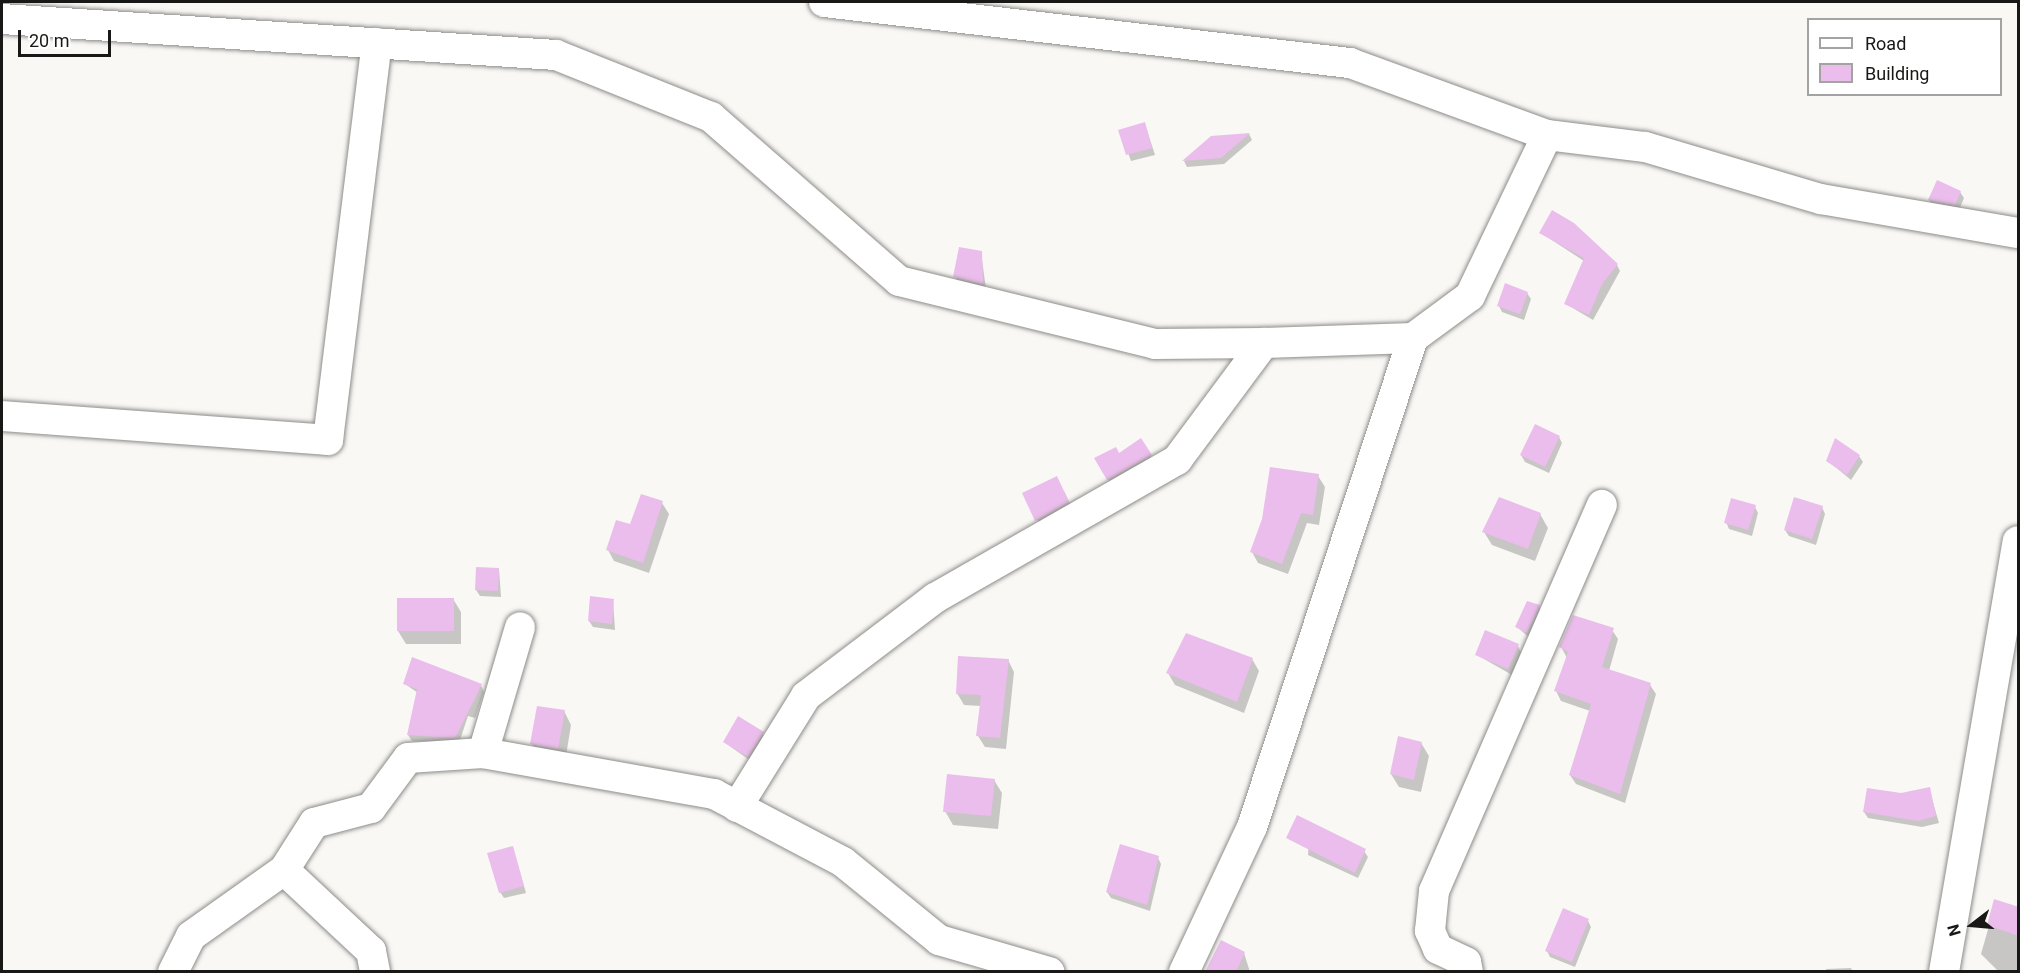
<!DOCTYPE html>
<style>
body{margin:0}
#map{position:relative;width:2020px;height:973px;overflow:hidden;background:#f9f8f5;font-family:Roboto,sans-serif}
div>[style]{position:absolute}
.shadow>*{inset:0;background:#0003}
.building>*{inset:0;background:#ebbdec}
.roads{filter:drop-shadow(0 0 2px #8d8c89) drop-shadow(0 0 2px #8d8c89)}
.street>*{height:30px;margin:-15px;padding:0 15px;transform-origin:15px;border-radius:15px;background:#fff}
span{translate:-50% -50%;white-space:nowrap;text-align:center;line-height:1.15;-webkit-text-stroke:5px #fff;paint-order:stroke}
.frame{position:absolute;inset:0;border:3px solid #181816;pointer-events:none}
.legend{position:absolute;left:1807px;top:18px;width:195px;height:78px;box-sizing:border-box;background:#fff;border:2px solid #a3a3a2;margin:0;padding:8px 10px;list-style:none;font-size:18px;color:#181816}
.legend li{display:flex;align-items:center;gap:12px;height:30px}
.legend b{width:30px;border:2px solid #a3a3a2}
.north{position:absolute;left:1942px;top:895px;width:60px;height:60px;-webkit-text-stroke:4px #fff;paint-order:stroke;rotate:254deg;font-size:16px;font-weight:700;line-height:24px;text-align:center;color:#181816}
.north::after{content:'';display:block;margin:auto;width:21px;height:27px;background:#181816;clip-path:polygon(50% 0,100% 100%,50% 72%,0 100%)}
.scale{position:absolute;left:18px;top:30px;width:93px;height:27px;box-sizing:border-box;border:3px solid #181816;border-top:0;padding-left:8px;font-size:18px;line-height:21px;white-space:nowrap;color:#181816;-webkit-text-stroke:4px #fff;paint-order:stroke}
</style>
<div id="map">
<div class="shadow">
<i style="clip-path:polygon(1145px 124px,1155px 155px,1131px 161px,1120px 131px)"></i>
<i style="clip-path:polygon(1249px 134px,1252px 140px,1224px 164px,1187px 167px,1184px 161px,1212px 137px)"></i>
<i style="clip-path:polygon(1960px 192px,1964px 198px,1959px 210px,1933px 206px,1929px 200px)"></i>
<i style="clip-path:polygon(1541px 233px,1617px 265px,1620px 271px,1593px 320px,1566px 304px,1584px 261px)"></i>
<i style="clip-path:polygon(981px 252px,986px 289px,958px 283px,955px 276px)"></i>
<i style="clip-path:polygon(1527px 293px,1531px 299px,1524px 320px,1502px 312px,1499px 306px)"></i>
<i style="clip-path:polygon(1559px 437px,1562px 443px,1549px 473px,1525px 462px,1521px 455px)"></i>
<i style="clip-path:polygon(1118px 455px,1150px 455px,1158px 469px,1116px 492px,1103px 472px)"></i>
<i style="clip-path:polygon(1859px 456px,1863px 462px,1851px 480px,1828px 461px)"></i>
<i style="clip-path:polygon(1318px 476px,1325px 487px,1319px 525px,1307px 523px,1288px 574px,1258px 563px,1252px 552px)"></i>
<i style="clip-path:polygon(1064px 491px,1076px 516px,1044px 533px,1024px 494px)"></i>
<i style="clip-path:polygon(662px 503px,669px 514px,649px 573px,614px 561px,608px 550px)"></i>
<i style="clip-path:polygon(1755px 507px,1758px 513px,1752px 536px,1729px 529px,1726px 522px)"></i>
<i style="clip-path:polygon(1822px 507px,1825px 514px,1816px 545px,1789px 536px,1785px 530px)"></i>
<i style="clip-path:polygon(1540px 514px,1548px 528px,1535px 561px,1492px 545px,1484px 532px)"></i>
<i style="clip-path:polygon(499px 569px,501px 597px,480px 596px,476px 590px)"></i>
<i style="clip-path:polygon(453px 599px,461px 612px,461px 644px,406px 644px,398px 631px)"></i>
<i style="clip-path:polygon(613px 601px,615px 630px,593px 627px,589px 621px)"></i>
<i style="clip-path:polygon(1539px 606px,1542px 612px,1531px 639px,1517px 627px)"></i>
<i style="clip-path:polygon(1612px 630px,1618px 639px,1609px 671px,1650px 685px,1656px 694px,1625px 803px,1576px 784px,1570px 775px,1590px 711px,1561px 701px,1556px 691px,1567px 658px,1561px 647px)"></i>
<i style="clip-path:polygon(1518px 646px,1521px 652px,1512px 675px,1477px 655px)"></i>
<i style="clip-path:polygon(1252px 659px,1259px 671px,1244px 713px,1175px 685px,1168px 673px)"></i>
<i style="clip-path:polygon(1008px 660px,1014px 672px,1006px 749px,985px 747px,978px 736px,981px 706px,964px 705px,957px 693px)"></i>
<i style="clip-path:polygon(405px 684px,481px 685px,484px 692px,475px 718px,468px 716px,459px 743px,412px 741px,408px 735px,418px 693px)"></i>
<i style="clip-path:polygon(564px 711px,571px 725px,565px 762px,540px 757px,532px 744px)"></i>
<i style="clip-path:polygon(762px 733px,766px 739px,752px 762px,724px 742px)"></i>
<i style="clip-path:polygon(1421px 743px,1429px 756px,1421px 792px,1399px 787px,1391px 774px)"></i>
<i style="clip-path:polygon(994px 780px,1002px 793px,998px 829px,953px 825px,945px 811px)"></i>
<i style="clip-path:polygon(1929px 789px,1939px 823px,1922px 827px,1868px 818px,1864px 812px)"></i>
<i style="clip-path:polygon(1310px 823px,1364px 851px,1368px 857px,1358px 878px,1308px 855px)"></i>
<i style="clip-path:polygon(513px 848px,526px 893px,504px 898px,500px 892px)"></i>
<i style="clip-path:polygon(1158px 858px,1161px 864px,1150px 911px,1111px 898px,1107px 892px)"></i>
<i style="clip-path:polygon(1996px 901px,2018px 909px,2018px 972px,1999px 972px,1981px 954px)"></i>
<i style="clip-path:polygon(1588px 921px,1591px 927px,1575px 967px,1550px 957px,1547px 951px)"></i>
<i style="clip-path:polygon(1244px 953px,1250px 972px,1207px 972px)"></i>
<i style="clip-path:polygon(1851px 968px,1853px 972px,1826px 972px,1826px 969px)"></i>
</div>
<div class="building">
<i style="clip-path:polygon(1145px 122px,1152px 148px,1126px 155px,1118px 130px)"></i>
<i style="clip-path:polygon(1250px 133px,1221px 158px,1182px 161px,1211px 136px)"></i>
<i style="clip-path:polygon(1937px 180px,1961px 191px,1955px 205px,1928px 200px)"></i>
<i style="clip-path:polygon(1552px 210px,1574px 223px,1618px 264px,1602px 284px,1589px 315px,1564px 304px,1584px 258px,1539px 233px)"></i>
<i style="clip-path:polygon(959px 247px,982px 251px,983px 284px,953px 277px)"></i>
<i style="clip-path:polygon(1505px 283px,1528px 292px,1520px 314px,1497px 306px)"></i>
<i style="clip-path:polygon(1535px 424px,1560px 436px,1545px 467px,1520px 455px)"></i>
<i style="clip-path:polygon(1141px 438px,1152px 455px,1107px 480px,1094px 458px,1116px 447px,1119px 453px)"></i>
<i style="clip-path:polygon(1835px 438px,1860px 455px,1847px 475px,1826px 461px)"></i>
<i style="clip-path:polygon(1270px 467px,1319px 474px,1313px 515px,1301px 513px,1282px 564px,1250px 552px,1262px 519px)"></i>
<i style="clip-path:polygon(1057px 476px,1069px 502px,1035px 521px,1022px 493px)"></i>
<i style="clip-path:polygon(641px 494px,663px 501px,643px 563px,606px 550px,616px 520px,630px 524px)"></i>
<i style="clip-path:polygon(1499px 497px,1541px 513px,1528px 549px,1482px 532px)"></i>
<i style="clip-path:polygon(1794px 497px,1823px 506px,1812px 539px,1784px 530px)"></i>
<i style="clip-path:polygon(1731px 498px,1756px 505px,1748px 530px,1724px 523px)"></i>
<i style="clip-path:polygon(476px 567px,499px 568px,498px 591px,475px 590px)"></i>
<i style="clip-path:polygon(590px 596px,614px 599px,612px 624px,588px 621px)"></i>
<i style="clip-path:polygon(397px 598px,454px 598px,454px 631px,397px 631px)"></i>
<i style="clip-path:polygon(1527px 601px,1540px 605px,1527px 633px,1515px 627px)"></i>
<i style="clip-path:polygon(1573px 615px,1614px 628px,1602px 667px,1651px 683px,1620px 794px,1569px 775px,1591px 704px,1554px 691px,1568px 652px,1559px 647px)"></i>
<i style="clip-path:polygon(1485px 630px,1519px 644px,1508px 669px,1475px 655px)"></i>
<i style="clip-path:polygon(1186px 633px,1253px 658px,1237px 702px,1166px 673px)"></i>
<i style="clip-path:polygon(958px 656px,1009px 659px,1000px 738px,976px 736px,981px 695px,956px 694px)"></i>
<i style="clip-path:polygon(412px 657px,482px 684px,455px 738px,407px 735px,417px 689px,403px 684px)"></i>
<i style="clip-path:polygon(537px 706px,565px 710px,558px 749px,530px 744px)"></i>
<i style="clip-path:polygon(738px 716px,764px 732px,748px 757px,723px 742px)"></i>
<i style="clip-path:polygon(1398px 736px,1422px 742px,1414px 780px,1390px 774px)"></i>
<i style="clip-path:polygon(947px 774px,995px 779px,991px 816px,943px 812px)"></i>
<i style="clip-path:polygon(1930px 787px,1936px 816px,1918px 821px,1863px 812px,1867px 788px,1901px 793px)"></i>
<i style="clip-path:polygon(1297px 815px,1366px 849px,1355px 873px,1286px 838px)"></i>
<i style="clip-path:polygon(1120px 844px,1159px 856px,1147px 905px,1106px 892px)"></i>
<i style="clip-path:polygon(513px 846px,524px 886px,499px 893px,487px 853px)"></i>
<i style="clip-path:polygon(1994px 899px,2019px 907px,2019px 936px,1987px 925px)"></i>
<i style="clip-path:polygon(1563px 908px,1589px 919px,1572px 962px,1545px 951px)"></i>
<i style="clip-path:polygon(1221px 940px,1245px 952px,1236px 972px,1205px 972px)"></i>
</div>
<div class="roads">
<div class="street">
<i style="left:824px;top:2px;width:530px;rotate:6.62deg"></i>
<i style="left:1350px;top:63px;width:210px;rotate:20.1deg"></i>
<i style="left:1547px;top:135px;width:99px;rotate:7deg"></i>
<i style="left:1645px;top:147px;width:184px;rotate:16.5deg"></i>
<i style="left:1821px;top:199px;width:200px;rotate:9.8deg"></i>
<i style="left:2px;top:19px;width:555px;rotate:3.72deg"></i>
<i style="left:556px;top:55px;width:167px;rotate:21.8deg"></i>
<i style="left:711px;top:117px;width:249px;rotate:41.1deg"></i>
<i style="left:899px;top:281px;width:264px;rotate:13.8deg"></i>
<i style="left:1155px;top:344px;width:109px;rotate:-0.5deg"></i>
<i style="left:2px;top:416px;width:327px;rotate:4.2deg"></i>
<i style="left:328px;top:440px;width:400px;rotate:-83deg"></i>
<i style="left:483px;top:753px;width:235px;rotate:10.1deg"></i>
<i style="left:714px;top:794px;width:146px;rotate:27.8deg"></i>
<i style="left:843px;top:862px;width:124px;rotate:39.1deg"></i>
<i style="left:939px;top:940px;width:115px;rotate:16.2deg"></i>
<i style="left:737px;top:807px;width:131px;rotate:-58.1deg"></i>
<i style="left:806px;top:696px;width:162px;rotate:-37.2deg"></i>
<i style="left:935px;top:598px;width:279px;rotate:-29.7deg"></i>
<i style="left:1177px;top:460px;width:146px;rotate:-53.4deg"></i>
<i style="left:1264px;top:343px;width:149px;rotate:-1.9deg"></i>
<i style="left:1413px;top:338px;width:71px;rotate:-36.4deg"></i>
<i style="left:1470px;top:296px;width:178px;rotate:-64.4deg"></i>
<i style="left:284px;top:870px;width:56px;rotate:-57.4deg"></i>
<i style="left:314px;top:823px;width:59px;rotate:-14.7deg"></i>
<i style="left:371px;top:808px;width:62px;rotate:-53.5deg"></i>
<i style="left:408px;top:758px;width:75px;rotate:-3.8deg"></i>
<i style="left:483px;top:753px;width:131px;rotate:-73.6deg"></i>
<i style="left:173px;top:972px;width:40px;rotate:-63.4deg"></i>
<i style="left:191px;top:936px;width:114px;rotate:-35.4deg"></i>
<i style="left:284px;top:870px;width:119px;rotate:43deg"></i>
<i style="left:371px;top:951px;width:21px;rotate:79deg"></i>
<i style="left:1184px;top:972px;width:160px;rotate:-64.9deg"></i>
<i style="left:1252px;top:827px;width:515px;rotate:-71.78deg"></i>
<i style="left:1468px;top:972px;width:10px;rotate:-101deg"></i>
<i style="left:1466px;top:962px;width:31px;rotate:-155deg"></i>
<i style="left:1438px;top:949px;width:20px;rotate:-114deg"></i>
<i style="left:1430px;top:931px;width:40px;rotate:-84.3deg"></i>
<i style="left:1434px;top:891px;width:421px;rotate:-66.5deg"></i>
<i style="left:1944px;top:972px;width:437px;rotate:-80.3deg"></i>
</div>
</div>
<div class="frame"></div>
<ul class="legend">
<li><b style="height:8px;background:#fff"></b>Road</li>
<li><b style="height:16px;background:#ebbdec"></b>Building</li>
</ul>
<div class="north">N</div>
<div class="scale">20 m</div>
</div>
